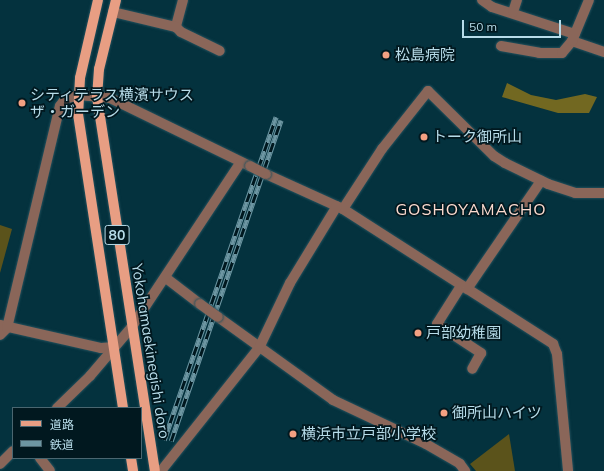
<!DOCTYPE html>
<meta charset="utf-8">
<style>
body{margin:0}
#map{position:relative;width:604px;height:471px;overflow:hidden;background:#04323e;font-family:Mulish,"Noto Sans JP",sans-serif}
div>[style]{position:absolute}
.green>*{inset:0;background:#5b531b}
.forest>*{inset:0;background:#726821}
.roads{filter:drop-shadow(0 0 1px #24515d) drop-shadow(0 0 1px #24515d)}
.minor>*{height:10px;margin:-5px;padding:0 5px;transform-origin:5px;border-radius:5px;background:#8a6659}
.major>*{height:10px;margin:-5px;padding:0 5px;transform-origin:5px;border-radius:5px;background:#e89e83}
.rail>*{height:4.5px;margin-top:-2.25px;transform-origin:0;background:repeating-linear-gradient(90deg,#01181f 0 9px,#6d96a2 0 18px);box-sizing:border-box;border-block:1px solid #6d96a2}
.bridges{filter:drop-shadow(0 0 1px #24515d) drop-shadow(0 0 1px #24515d)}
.minor-bridge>*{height:10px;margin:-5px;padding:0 5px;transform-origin:5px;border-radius:5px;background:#8a6659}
.dots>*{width:11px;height:11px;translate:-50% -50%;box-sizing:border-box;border:2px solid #01181f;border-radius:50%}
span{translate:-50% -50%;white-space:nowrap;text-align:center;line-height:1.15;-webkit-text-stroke:3.5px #01181f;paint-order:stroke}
.shield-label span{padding:1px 3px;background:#01181f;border:1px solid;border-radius:3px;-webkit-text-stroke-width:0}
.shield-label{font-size:14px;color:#b7dce9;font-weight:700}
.poi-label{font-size:15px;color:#b7dce9}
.left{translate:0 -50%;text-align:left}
.street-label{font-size:15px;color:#b7dce9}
.neighbourhood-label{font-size:16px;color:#fcdbcf;letter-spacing:1px}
.legend{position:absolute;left:12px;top:407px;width:130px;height:52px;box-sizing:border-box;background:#01181f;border:1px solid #4a6670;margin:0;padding:5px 7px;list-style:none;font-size:12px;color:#b7dce9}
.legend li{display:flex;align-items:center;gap:8px;height:20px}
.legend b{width:20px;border:1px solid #4a6670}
.scale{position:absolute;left:462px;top:20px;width:99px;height:18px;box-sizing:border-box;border:2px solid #b7dce9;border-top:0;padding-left:5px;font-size:12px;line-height:14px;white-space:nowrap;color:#b7dce9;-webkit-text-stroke:3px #01181f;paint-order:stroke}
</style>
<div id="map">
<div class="green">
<i style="clip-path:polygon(0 225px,12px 229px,0 273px)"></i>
<i style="clip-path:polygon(509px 434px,515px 471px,476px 471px,470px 464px)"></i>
</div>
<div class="forest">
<i style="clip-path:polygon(507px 83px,531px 95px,556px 100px,585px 94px,597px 97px,589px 113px,558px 113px,502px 97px)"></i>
</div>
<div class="roads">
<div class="minor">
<i style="left:183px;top:0;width:28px;rotate:105deg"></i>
<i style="left:176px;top:27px;width:7px;rotate:45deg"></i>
<i style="left:181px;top:32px;width:43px;rotate:26deg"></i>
<i style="left:482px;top:0;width:12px;rotate:35deg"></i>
<i style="left:492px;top:7px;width:87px;rotate:18deg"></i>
<i style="left:113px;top:12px;width:65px;rotate:13.4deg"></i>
<i style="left:513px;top:12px;width:13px;rotate:-72deg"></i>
<i style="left:572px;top:41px;width:34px;rotate:19deg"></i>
<i style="left:501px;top:46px;width:39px;rotate:10deg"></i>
<i style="left:539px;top:53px;width:23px"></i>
<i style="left:562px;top:53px;width:16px;rotate:-50deg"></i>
<i style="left:572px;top:41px;width:44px;rotate:-67.5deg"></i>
<i style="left:266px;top:174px;width:85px;rotate:24.4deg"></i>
<i style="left:343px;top:209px;width:250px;rotate:32.7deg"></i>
<i style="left:553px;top:344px;width:11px;rotate:68deg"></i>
<i style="left:557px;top:354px;width:118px;rotate:84.6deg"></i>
<i style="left:343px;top:209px;width:72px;rotate:-57deg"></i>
<i style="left:382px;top:149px;width:74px;rotate:-51.6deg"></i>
<i style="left:428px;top:91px;width:93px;rotate:44.6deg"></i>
<i style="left:494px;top:156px;width:13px;rotate:32deg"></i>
<i style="left:505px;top:163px;width:48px;rotate:26deg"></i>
<i style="left:548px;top:184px;width:28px;rotate:18deg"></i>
<i style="left:575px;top:193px;width:29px"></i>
<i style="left:166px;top:278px;width:43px;rotate:37.4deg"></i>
<i style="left:461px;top:286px;width:45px;rotate:122.3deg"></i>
<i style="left:437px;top:324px;width:53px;rotate:33.4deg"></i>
<i style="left:481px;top:353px;width:18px;rotate:119deg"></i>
<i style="left:467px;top:289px;width:131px;rotate:-55.6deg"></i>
<i style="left:218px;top:317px;width:142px;rotate:35.8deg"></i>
<i style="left:333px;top:400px;width:103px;rotate:25.3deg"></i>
<i style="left:426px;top:444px;width:39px;rotate:30deg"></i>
<i style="left:460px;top:464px;width:9px;rotate:54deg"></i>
<i style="left:0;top:325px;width:104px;rotate:12.8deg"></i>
<i style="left:101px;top:348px;width:13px;rotate:-4deg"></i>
<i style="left:0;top:335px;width:10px;rotate:-45deg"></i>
<i style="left:7px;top:328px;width:228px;rotate:-76.6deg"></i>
<i style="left:60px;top:106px;width:9px;rotate:-54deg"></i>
<i style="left:65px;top:99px;width:14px;rotate:-17deg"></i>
<i style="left:78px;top:95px;width:32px;rotate:5deg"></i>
<i style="left:110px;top:98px;width:156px;rotate:25.9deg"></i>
<i style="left:57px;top:408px;width:46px;rotate:-44.1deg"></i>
<i style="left:90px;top:376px;width:63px;rotate:-49.5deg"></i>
<i style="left:131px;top:328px;width:199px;rotate:-56.5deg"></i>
<i style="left:40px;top:458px;width:16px;rotate:52deg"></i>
<i style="left:0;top:464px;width:18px;rotate:-45deg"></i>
<i style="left:161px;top:471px;width:157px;rotate:-51.5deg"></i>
<i style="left:259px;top:348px;width:72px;rotate:-64.5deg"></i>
<i style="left:290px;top:283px;width:90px;rotate:-58.6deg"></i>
</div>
<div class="major">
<i style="left:98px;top:0;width:80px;rotate:103deg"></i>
<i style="left:80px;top:78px;width:36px;rotate:93deg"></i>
<i style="left:78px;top:114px;width:297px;rotate:81.3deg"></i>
<i style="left:116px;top:0;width:71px;rotate:103.8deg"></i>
<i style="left:99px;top:69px;width:28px;rotate:94deg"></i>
<i style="left:97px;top:97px;width:378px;rotate:81.2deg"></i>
<i style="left:131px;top:458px;width:13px;rotate:81deg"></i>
</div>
</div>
<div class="rail">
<i style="left:164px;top:440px;width:342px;rotate:-70.9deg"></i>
<i style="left:171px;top:441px;width:339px;rotate:-71.1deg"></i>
</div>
<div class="bridges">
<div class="minor-bridge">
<i style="left:250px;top:166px;width:18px;rotate:27deg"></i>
<i style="left:200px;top:304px;width:22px;rotate:36deg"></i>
</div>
</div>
<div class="dots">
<i style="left:386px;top:55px;background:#f3a082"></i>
<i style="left:22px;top:103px;background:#f3a082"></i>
<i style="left:424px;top:137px;background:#f3a082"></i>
<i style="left:418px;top:333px;background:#f3a082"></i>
<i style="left:444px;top:413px;background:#f3a082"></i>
<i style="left:293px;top:434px;background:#f3a082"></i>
</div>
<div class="shield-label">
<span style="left:117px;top:235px">80</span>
</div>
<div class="poi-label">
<span class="left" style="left:395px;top:55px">松島病院</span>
<span class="left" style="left:30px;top:103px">シティテラス横濱サウス<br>ザ・ガーデン</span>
<span class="left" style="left:432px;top:137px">トーク御所山</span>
<span class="left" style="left:426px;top:333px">戸部幼稚園</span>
<span class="left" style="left:452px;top:413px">御所山ハイツ</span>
<span class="left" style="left:301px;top:434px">横浜市立戸部小学校</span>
</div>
<div class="street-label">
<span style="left:151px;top:351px;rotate:81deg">Yokohamaekinegishi doro</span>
</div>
<div class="neighbourhood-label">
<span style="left:471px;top:209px">GOSHOYAMACHO</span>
</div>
<ul class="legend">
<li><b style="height:5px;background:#e89e83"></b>道路</li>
<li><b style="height:5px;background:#6d96a2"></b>鉄道</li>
</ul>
<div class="scale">50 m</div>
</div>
